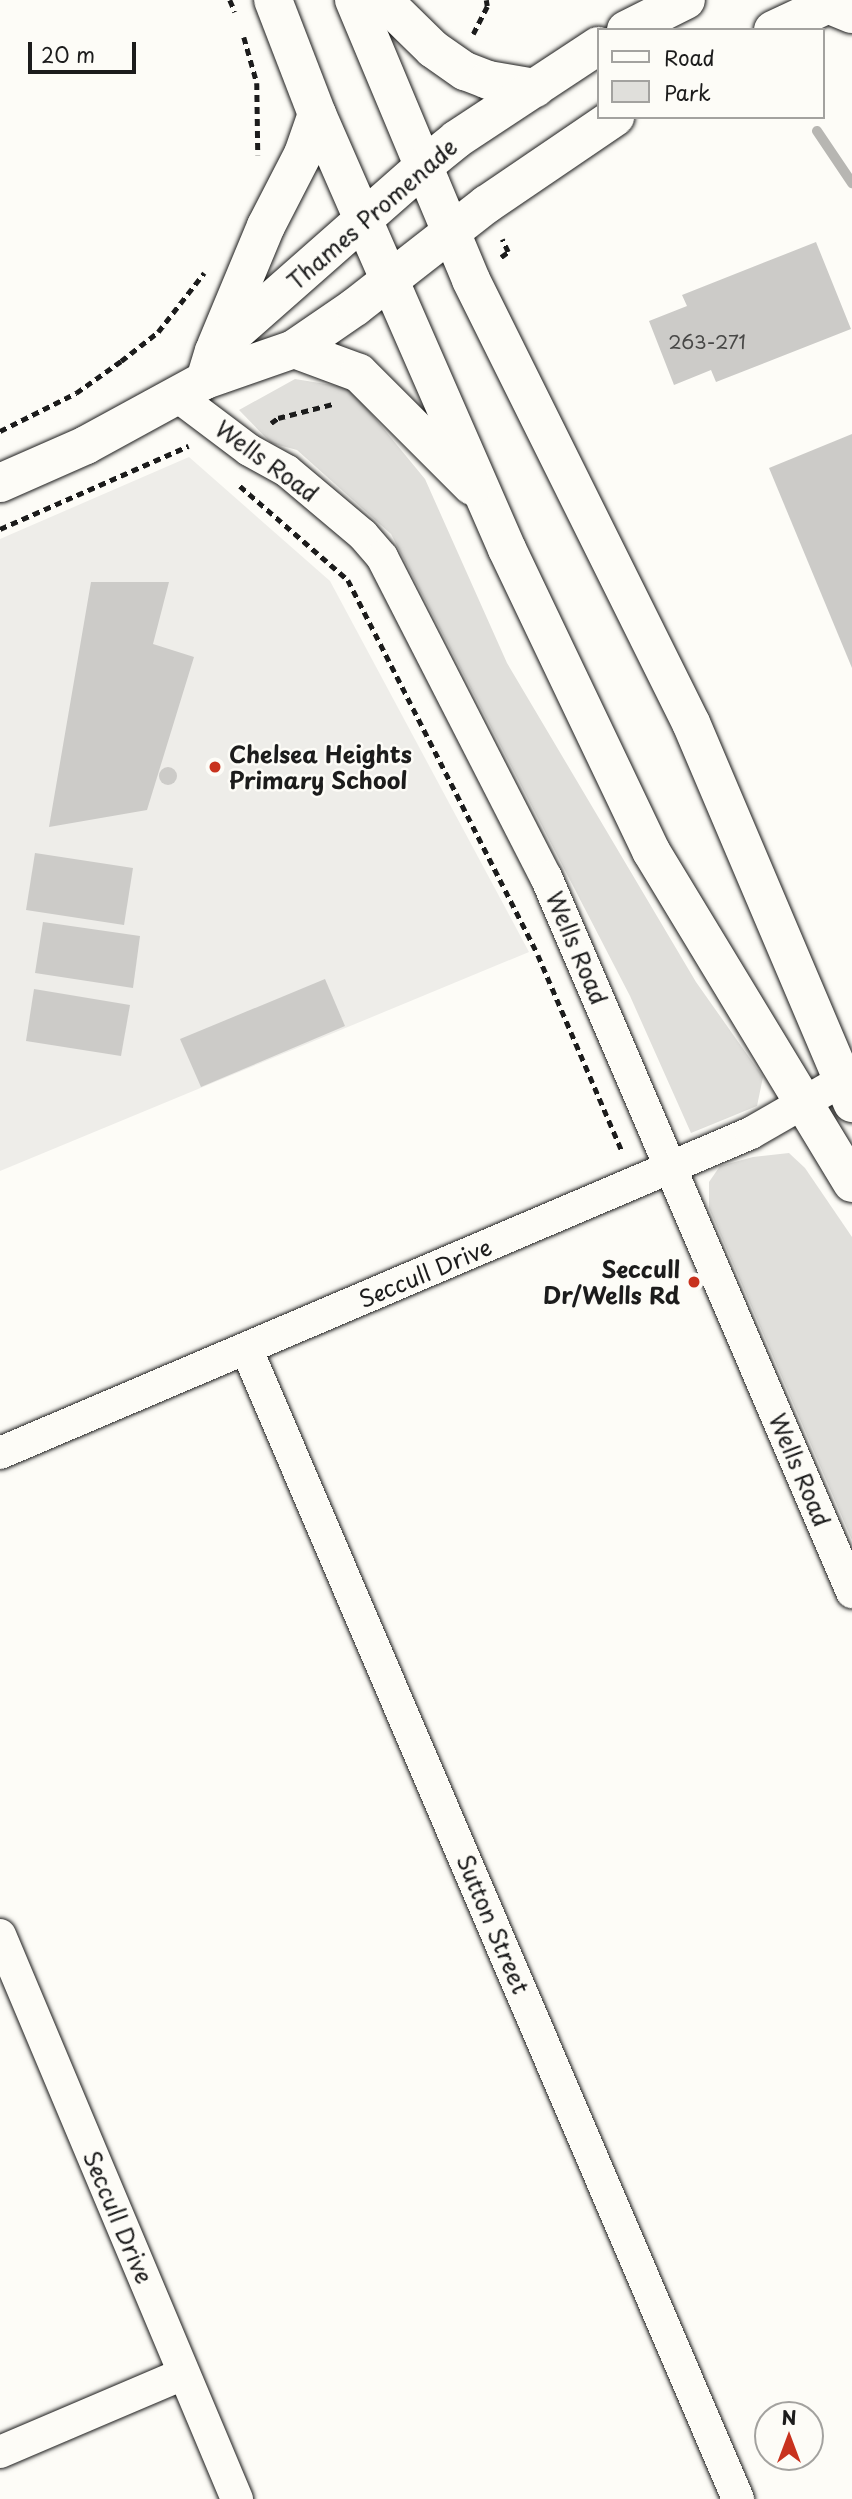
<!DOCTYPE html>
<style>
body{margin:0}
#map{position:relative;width:852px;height:2499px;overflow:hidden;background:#fdfcf7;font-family:"Playpen Sans",sans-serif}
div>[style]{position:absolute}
.built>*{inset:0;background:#eeede9}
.green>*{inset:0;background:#e0dfdb}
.stream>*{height:10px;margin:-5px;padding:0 5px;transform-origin:5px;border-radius:5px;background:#b7b6b2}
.building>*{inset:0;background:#cccbc8}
.round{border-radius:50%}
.path>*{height:4.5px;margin-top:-2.25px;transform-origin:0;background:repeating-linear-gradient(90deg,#1c1c1c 0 7px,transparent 0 12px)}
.roads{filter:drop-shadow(0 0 2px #1c1c1c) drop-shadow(0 0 2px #1c1c1c)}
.street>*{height:32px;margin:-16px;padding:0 16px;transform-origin:16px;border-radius:16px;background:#fdfcf7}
.secondary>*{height:38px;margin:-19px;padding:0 19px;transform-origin:19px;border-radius:19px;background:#fdfcf7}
.highway>*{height:38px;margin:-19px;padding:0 19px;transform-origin:19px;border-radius:19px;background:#fdfcf7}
.dots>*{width:19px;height:19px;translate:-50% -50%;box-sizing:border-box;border:4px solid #fdfcf7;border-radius:50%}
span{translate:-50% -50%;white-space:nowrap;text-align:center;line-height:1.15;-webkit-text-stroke:5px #fdfcf7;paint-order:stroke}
.number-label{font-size:19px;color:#484847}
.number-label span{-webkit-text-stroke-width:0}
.street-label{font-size:23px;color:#1c1c1c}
.poi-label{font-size:23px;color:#1c1c1c;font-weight:700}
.left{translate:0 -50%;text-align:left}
.right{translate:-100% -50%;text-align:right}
.legend{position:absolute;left:597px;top:28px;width:228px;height:91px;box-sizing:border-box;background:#fdfcf7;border:2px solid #a3a29f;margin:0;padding:9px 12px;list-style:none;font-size:21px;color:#1c1c1c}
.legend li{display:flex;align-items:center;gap:14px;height:35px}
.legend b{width:35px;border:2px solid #a3a29f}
.north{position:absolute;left:754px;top:2401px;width:70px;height:70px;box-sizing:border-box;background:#fdfcf7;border:2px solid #a3a29f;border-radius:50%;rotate:0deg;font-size:19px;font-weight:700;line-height:28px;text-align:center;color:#1c1c1c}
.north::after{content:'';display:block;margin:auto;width:24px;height:32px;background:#c8321e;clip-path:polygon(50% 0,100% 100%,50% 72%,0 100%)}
.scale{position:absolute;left:28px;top:42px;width:108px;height:32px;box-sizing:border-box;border:4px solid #1c1c1c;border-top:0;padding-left:9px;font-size:21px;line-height:24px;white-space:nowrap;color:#1c1c1c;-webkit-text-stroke:5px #fdfcf7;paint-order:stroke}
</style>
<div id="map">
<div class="built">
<i style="clip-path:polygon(189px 457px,330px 581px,529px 952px,0 1171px,0 539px)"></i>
</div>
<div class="green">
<i style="clip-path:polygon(295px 379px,350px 388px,425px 479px,507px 663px,696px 982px,763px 1077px,757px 1106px,691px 1133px,630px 996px,391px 534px,297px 450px,271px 443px,239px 410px)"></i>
<i style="clip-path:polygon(789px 1153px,805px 1168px,852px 1237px,852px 1540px,709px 1208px,709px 1182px,720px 1166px,753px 1157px)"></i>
</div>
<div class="stream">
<i style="left:817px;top:131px;width:63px;rotate:56.1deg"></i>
</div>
<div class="building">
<i style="clip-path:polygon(816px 242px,851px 329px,716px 382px,711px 370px,674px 385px,649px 321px,687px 306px,682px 295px)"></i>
<i style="clip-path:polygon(852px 434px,852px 668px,769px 468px)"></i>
<i style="clip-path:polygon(91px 582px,169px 582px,153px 644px,194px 657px,147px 810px,49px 827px)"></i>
<i class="round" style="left:159px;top:767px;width:18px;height:18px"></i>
<i style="clip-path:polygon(35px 853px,133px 868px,124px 925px,26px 910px)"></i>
<i style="clip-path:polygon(43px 922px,140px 936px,133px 988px,35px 973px)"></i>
<i style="clip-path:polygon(325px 979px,345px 1026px,201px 1087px,180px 1039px)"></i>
<i style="clip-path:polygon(34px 989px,130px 1005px,121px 1056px,26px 1041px)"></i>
</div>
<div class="path">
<i style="left:230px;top:0;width:13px;rotate:67deg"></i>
<i style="left:473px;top:34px;width:31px;rotate:-63deg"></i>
<i style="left:487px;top:6px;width:6px;rotate:-99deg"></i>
<i style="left:244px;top:37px;width:48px;rotate:74.2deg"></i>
<i style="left:257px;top:83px;width:72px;rotate:89.2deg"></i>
<i style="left:501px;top:257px;width:9px;rotate:-36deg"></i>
<i style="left:508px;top:252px;width:14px;rotate:-115deg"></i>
<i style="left:271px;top:423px;width:9px;rotate:-36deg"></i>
<i style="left:278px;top:418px;width:57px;rotate:-14.3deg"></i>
<i style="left:0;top:431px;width:85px;rotate:-26.6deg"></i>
<i style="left:76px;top:393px;width:55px;rotate:-35.4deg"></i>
<i style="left:121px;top:361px;width:47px;rotate:-38.1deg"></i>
<i style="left:158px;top:332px;width:75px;rotate:-52.1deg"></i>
<i style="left:240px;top:486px;width:143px;rotate:41deg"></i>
<i style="left:348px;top:580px;width:420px;rotate:63.1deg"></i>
<i style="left:538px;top:955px;width:213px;rotate:66.8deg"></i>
<i style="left:0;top:529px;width:206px;rotate:-23.8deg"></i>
</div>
<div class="roads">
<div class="street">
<i style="left:176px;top:395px;width:91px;rotate:37deg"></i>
<i style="left:249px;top:450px;width:43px;rotate:28.9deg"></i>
<i style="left:287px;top:471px;width:99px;rotate:40.1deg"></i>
<i style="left:363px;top:535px;width:29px;rotate:49deg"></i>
<i style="left:382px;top:557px;width:360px;rotate:62.9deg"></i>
<i style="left:546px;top:877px;width:778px;rotate:66.83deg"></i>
<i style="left:247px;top:1350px;width:1250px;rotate:66.86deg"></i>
<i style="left:0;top:1453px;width:816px;rotate:-23.08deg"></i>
<i style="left:751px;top:1133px;width:106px;rotate:-29.9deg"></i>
<i style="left:0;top:1935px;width:612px;rotate:67.21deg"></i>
<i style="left:0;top:2452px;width:199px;rotate:-23.1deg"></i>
</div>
<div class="secondary">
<i style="left:273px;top:0;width:122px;rotate:68.9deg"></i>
<i style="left:317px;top:114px;width:475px;rotate:66.4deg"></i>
<i style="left:507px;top:549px;width:335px;rotate:64.5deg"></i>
<i style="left:651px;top:851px;width:388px;rotate:58.8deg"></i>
<i style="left:354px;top:0;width:303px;rotate:67.3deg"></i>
<i style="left:471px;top:280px;width:495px;rotate:63.6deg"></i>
<i style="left:691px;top:723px;width:413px;rotate:67deg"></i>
<i style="left:383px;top:0;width:70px;rotate:44.4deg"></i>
<i style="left:433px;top:49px;width:39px;rotate:35deg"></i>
<i style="left:465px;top:71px;width:25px;rotate:21deg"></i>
<i style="left:488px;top:80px;width:48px;rotate:9.7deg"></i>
<i style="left:626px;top:30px;width:67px;rotate:-26.6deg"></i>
<i style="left:773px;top:30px;width:71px;rotate:-25.1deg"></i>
<i style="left:216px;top:346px;width:130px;rotate:-67.4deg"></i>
<i style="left:266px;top:226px;width:81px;rotate:-62.8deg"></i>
<i style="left:303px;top:154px;width:42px;rotate:-70.7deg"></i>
<i style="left:294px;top:349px;width:69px;rotate:20.3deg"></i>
<i style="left:359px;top:373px;width:160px;rotate:45deg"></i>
<i style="left:205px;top:380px;width:30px;rotate:-73deg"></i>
<i style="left:214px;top:351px;width:281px;rotate:-41.4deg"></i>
<i style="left:425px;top:165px;width:41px;rotate:-39.1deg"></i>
<i style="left:457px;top:139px;width:169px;rotate:-33.4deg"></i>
<i style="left:0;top:483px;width:94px;rotate:-23.8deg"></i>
<i style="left:86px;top:445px;width:136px;rotate:-28.6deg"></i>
<i style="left:205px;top:380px;width:94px;rotate:-19.2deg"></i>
<i style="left:294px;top:349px;width:74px;rotate:-34.5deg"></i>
<i style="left:355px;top:307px;width:167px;rotate:-38deg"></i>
<i style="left:487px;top:204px;width:155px;rotate:-34.2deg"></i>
</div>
<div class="highway">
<i style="left:680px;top:2px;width:4px;rotate:-27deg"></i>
<i style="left:827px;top:4px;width:27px;rotate:22deg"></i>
</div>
</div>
<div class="dots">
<i style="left:215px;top:767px;background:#c8321e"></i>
<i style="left:694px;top:1282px;background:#c8321e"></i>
</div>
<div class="number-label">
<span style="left:707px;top:342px">263-271</span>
</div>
<div class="street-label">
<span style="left:372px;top:214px;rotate:-41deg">Thames Promenade</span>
<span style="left:267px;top:461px;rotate:36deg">Wells Road</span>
<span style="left:577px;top:948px;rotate:67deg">Wells Road</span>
<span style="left:425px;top:1273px;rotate:-23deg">Seccull Drive</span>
<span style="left:800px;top:1470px;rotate:67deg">Wells Road</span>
<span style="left:493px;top:1924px;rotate:67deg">Sutton Street</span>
<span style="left:118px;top:2217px;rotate:67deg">Seccull Drive</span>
</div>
<div class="poi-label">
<span class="left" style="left:229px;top:767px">Chelsea Heights<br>Primary School</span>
<span class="right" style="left:680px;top:1282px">Seccull<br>Dr/Wells Rd</span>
</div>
<ul class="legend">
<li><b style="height:9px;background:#fdfcf7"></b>Road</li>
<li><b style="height:19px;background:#e0dfdb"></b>Park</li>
</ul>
<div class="north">N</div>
<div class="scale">20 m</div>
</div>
